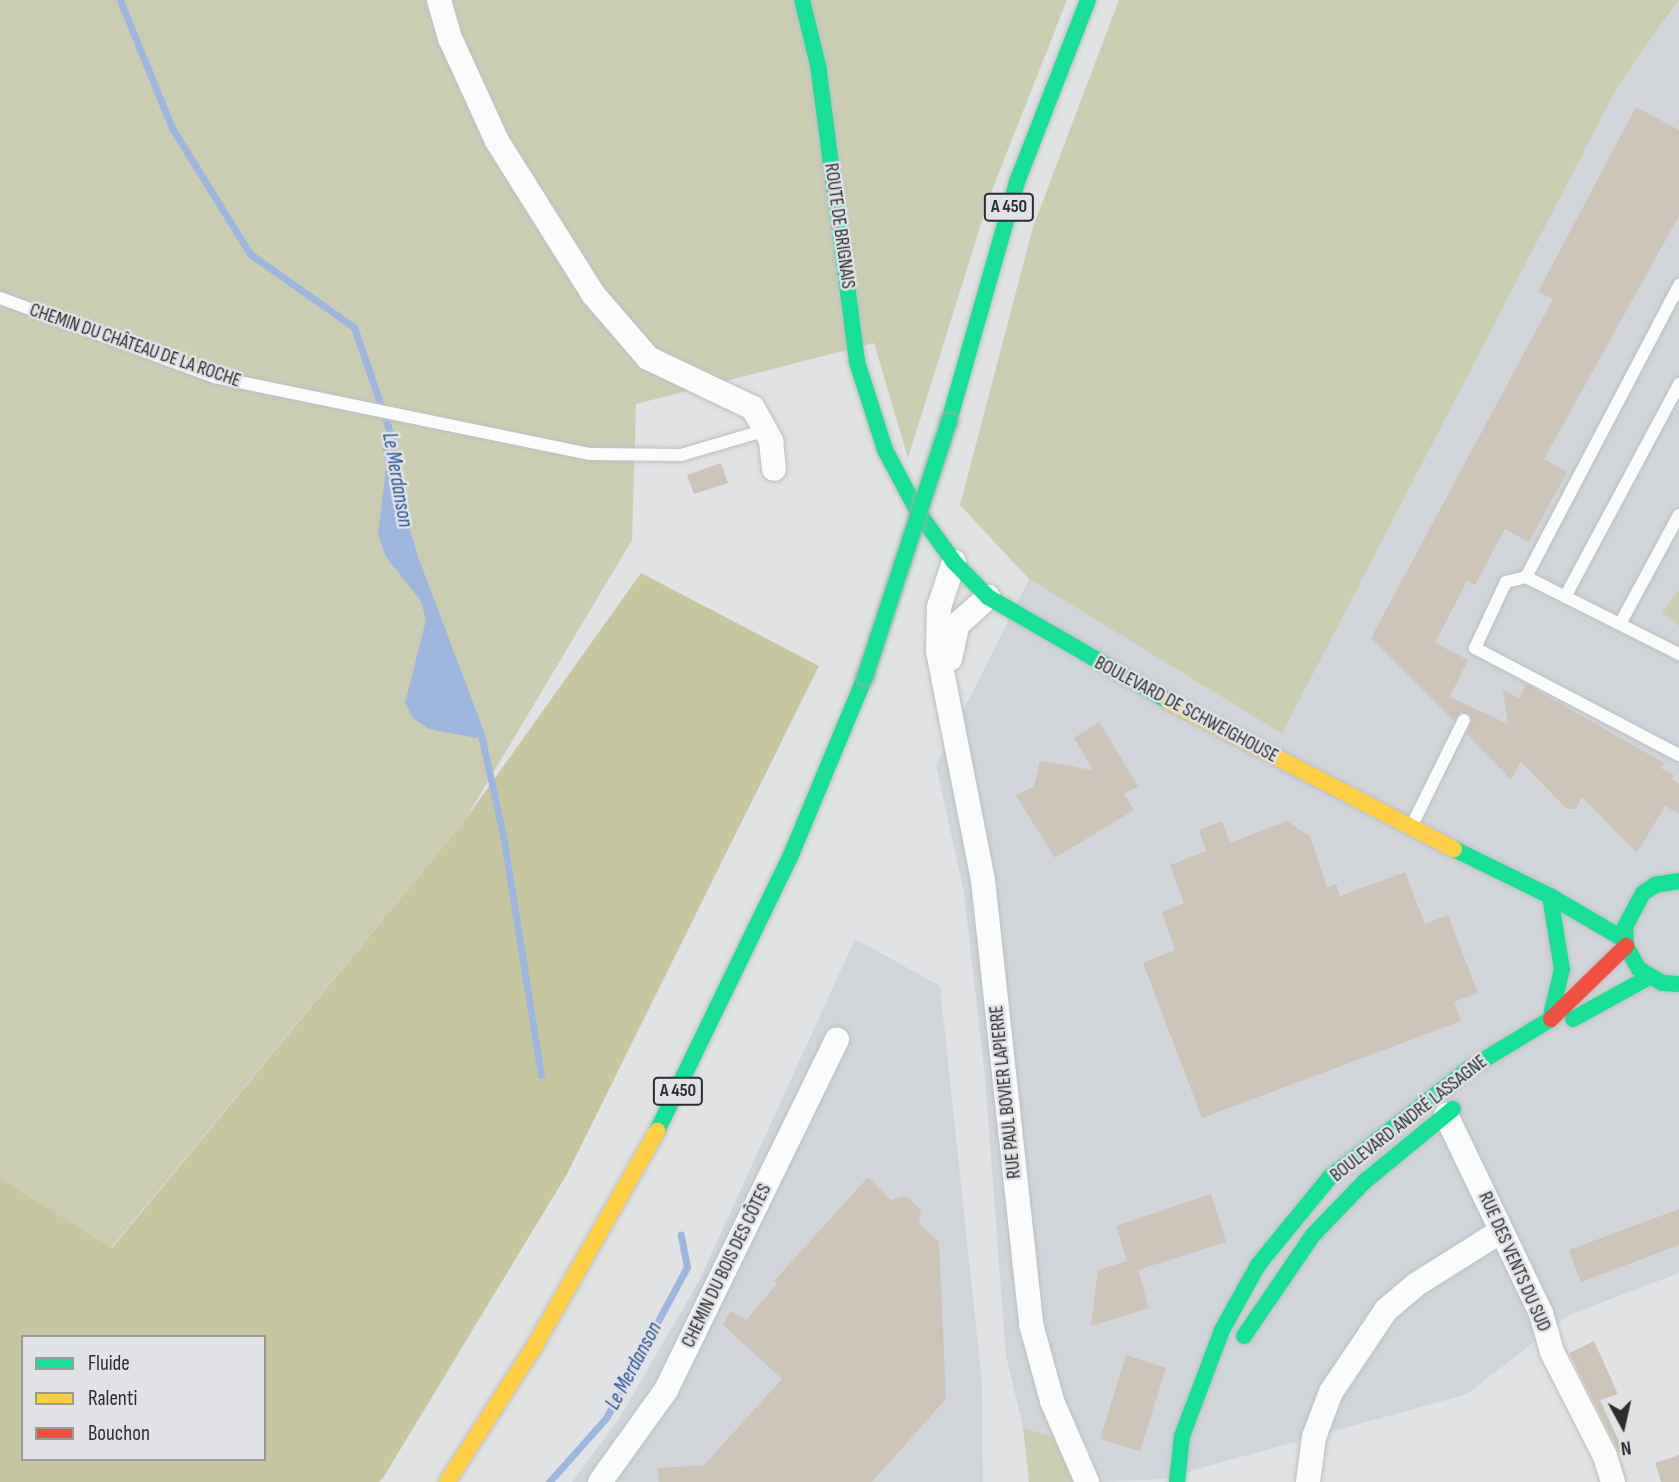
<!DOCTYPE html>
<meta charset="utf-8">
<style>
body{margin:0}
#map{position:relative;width:1679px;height:1482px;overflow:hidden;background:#e1e2e4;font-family:"Sofia Sans Condensed",sans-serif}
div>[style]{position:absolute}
.built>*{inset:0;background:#d1d5da}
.green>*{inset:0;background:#cbcdb3}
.forest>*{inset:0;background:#c6c7a1}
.water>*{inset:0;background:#9fb7df}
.stream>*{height:7px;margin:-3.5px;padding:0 3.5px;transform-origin:3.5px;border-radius:3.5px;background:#9fb7df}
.building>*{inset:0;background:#ccc4b9}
.roads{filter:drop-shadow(0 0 2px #bebfc0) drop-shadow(0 0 2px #bebfc0)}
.lane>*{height:12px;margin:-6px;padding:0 6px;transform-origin:6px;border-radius:6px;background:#fafbfb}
.street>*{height:24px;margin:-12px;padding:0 12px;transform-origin:12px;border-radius:12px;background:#fafbfb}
.fast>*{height:16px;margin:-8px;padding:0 8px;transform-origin:8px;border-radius:8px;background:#16e098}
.slow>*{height:16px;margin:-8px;padding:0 8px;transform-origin:8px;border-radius:8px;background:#ffcf43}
.jam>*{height:16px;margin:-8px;padding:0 8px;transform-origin:8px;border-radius:8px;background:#f24e42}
.bridges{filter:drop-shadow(0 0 2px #9faeaa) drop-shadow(0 0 2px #9faeaa)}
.fast-bridge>*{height:16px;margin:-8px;padding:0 8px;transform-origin:8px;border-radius:8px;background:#16e098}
span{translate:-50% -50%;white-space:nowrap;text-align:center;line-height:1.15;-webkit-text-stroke:5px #e0e2e5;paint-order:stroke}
.shield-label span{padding:2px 5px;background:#e0e2e5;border:2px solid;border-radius:5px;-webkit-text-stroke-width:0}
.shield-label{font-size:18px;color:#2c2d2e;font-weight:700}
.street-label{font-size:19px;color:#2c2d2e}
.water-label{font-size:21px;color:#2d549a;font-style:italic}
.legend{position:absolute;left:21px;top:1335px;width:245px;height:126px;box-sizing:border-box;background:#e0e2e5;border:2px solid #989a9c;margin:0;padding:9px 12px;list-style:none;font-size:21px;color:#2c2d2e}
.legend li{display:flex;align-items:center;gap:14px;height:35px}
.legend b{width:35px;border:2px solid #989a9c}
.north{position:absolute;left:1588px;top:1391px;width:70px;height:70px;-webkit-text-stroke:5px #e0e2e5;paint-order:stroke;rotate:172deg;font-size:19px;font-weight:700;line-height:28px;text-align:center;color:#2c2d2e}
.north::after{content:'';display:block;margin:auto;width:24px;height:32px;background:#2c2d2e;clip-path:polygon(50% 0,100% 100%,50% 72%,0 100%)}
</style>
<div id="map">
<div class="built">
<i style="clip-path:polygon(1679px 1px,1679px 1273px,1569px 1315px,1467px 1394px,1162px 1479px,1101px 1482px,1084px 1439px,1054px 1438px,1023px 1427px,1006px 1356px,985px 1078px,964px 893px,936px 765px,1029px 579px,1282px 734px,1618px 86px)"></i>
<i style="clip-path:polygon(855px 939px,940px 986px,982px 1383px,983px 1482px,572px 1482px,618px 1420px,699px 1281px)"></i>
</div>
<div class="green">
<i style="clip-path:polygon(0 0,1067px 0,990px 195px,908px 458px,874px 343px,636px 404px,632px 540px,465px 820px,111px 1248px,0 1178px)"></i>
<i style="clip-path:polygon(1119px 0,1679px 0,1618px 86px,1282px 734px,1029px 579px,960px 505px,1033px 227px)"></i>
<i style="clip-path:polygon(1679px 590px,1679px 626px,1662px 612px)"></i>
<i style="clip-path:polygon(1023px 1427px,1054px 1438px,1075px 1482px,1029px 1482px)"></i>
</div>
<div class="forest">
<i style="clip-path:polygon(evenodd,641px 573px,819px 666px,567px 1174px,383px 1478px,379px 1482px,0 1482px,0 1178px,112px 1248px,465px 820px,641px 573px,23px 1337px,264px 1337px,264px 1459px,23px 1459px,23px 1337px)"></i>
</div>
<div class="water">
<i style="clip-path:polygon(387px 438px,392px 438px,396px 495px,414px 557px,481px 734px,477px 738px,429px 729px,413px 718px,405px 703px,426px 620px,421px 601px,386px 557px,378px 535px,386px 468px,382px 445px)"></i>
</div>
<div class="stream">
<i style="left:120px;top:0;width:138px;rotate:67.9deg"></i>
<i style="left:172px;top:128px;width:148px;rotate:58.2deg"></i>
<i style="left:250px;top:254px;width:127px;rotate:35.1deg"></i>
<i style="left:354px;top:327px;width:117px;rotate:71.1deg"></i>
<i style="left:392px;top:438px;width:57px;rotate:86deg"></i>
<i style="left:396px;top:495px;width:65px;rotate:73.8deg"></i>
<i style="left:414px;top:557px;width:189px;rotate:69.3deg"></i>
<i style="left:481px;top:734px;width:103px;rotate:77.7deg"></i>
<i style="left:503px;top:835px;width:243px;rotate:81deg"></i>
<i style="left:549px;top:1482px;width:86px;rotate:-48.3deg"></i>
<i style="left:606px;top:1418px;width:171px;rotate:-61.8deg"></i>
<i style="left:687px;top:1267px;width:33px;rotate:-101deg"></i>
</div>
<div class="building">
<i style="clip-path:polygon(1636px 107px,1679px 130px,1679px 216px,1544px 459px,1567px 472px,1529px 542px,1505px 529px,1475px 585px,1467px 581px,1435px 643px,1468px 660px,1450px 697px,1508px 724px,1503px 690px,1519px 698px,1526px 684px,1664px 763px,1661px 768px,1674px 775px,1672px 779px,1679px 784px,1679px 814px,1665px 806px,1637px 853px,1582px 797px,1576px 809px,1567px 809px,1521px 762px,1511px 780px,1467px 734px,1471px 715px,1460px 712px,1454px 721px,1371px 638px,1553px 299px,1538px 292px)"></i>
<i style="clip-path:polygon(721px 463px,728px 483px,694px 494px,687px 475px)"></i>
<i style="clip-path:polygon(1099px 722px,1138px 786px,1124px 794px,1134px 810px,1055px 858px,1016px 796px,1034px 786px,1040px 761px,1093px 770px,1074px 738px)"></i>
<i style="clip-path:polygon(1222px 821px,1230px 843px,1287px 821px,1310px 836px,1327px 888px,1336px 884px,1340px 896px,1405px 872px,1425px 924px,1448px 915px,1478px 993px,1454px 1002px,1461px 1021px,1202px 1118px,1143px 963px,1175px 950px,1162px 912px,1184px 903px,1170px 865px,1206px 851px,1199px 830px)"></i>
<i style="clip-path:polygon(868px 1177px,891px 1200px,906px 1196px,921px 1210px,919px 1224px,939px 1242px,946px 1399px,872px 1482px,659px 1482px,658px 1468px,704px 1465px,782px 1379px,723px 1325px,730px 1311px,746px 1320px,777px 1284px,774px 1281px)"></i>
<i style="clip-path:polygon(1211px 1194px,1226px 1242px,1138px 1270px,1149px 1308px,1091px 1326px,1098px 1270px,1127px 1261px,1116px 1226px)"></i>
<i style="clip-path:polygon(1679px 1209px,1679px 1245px,1581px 1282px,1569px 1250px)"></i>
<i style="clip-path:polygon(1594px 1341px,1618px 1394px,1600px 1400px,1624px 1452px,1620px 1454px,1569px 1353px)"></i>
<i style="clip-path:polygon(1126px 1355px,1166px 1368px,1140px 1451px,1100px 1439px)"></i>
<i style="clip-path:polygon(1679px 1455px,1679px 1482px,1661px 1482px,1655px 1463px)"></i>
</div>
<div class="roads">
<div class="lane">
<i style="left:0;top:298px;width:229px;rotate:20.2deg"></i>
<i style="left:215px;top:377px;width:383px;rotate:11.6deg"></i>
<i style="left:590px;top:454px;width:91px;rotate:0.6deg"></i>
<i style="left:681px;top:455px;width:89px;rotate:-16.4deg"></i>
<i style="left:1526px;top:577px;width:330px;rotate:-62.3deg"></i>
<i style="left:1565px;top:597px;width:242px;rotate:-61.8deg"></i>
<i style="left:1620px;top:624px;width:124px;rotate:-61.6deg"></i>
<i style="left:1679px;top:654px;width:171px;rotate:-153.3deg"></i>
<i style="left:1526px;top:577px;width:21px;rotate:166deg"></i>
<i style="left:1506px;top:582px;width:73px;rotate:115.2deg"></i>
<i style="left:1475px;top:648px;width:230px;rotate:27.7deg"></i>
<i style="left:1412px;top:825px;width:117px;rotate:-63.7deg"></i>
</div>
<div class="street">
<i style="left:439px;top:0;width:40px;rotate:74deg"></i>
<i style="left:450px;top:38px;width:113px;rotate:65.5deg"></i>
<i style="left:497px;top:141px;width:181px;rotate:57.9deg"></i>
<i style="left:593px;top:294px;width:84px;rotate:49.3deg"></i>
<i style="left:648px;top:358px;width:116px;rotate:25.5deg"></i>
<i style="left:753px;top:408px;width:38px;rotate:61deg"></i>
<i style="left:771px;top:441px;width:28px;rotate:84deg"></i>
<i style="left:954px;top:562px;width:47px;rotate:108.4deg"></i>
<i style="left:939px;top:607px;width:44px;rotate:91.3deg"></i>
<i style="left:938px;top:651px;width:233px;rotate:78.9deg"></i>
<i style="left:983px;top:880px;width:447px;rotate:83.8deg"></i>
<i style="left:1031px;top:1324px;width:80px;rotate:74.7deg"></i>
<i style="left:1052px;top:1401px;width:88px;rotate:66.6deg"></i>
<i style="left:950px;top:659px;width:35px;rotate:-78deg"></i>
<i style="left:957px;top:625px;width:42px;rotate:-42.1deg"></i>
<i style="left:1446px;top:1115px;width:220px;rotate:64.4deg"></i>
<i style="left:1541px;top:1313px;width:41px;rotate:74.2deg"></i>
<i style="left:1552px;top:1352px;width:117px;rotate:63deg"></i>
<i style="left:1605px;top:1456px;width:27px;rotate:73deg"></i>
<i style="left:600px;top:1482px;width:113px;rotate:-54.3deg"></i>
<i style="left:666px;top:1390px;width:390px;rotate:-64deg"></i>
<i style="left:1308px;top:1482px;width:45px;rotate:-82.4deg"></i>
<i style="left:1314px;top:1437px;width:48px;rotate:-69.3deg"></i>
<i style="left:1331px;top:1392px;width:99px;rotate:-56.1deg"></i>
<i style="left:1386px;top:1310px;width:40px;rotate:-40deg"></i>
<i style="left:1417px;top:1284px;width:99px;rotate:-32.2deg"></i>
</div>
<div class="fast">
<i style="left:802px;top:0;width:67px;rotate:76.2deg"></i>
<i style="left:818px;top:65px;width:300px;rotate:82.5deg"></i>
<i style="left:857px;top:362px;width:92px;rotate:72.3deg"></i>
<i style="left:885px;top:450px;width:70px;rotate:62deg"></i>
<i style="left:918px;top:512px;width:62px;rotate:54.2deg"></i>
<i style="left:954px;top:562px;width:49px;rotate:45.8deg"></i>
<i style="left:988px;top:597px;width:208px;rotate:30deg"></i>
<i style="left:949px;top:421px;width:248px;rotate:-74.1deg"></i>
<i style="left:1017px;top:182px;width:195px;rotate:-68.7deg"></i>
<i style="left:1454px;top:849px;width:107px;rotate:26.1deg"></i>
<i style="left:1550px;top:896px;width:87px;rotate:30.4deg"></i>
<i style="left:1679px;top:881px;width:24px;rotate:171deg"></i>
<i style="left:1655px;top:885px;width:14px;rotate:146deg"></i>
<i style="left:1643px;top:893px;width:38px;rotate:118deg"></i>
<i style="left:1625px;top:927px;width:19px;rotate:87deg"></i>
<i style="left:1626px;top:946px;width:26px;rotate:61deg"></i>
<i style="left:1639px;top:969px;width:27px;rotate:31deg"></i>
<i style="left:1662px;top:983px;width:17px;rotate:3deg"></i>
<i style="left:1550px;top:896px;width:74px;rotate:80.7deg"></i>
<i style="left:1562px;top:969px;width:52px;rotate:103.2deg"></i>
<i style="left:1573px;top:1019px;width:87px;rotate:-28.9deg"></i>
<i style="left:657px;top:1131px;width:307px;rotate:-64.1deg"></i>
<i style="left:791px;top:855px;width:193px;rotate:-67.4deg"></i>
<i style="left:1244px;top:1336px;width:122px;rotate:-55.7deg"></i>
<i style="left:1313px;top:1235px;width:74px;rotate:-46.1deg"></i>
<i style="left:1364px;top:1182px;width:115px;rotate:-39.4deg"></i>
<i style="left:1177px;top:1482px;width:46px;rotate:-83.8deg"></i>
<i style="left:1182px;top:1436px;width:113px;rotate:-69.3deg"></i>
<i style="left:1222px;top:1330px;width:74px;rotate:-61deg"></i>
<i style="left:1258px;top:1265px;width:114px;rotate:-50.7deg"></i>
<i style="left:1330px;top:1177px;width:174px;rotate:-38deg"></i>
<i style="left:1467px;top:1070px;width:98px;rotate:-31.3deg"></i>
</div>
<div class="slow">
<i style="left:1168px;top:701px;width:322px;rotate:27.4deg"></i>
<i style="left:447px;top:1482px;width:161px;rotate:-57.2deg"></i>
<i style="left:534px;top:1347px;width:249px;rotate:-60.3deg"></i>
</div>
<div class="jam">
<i style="left:1551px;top:1019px;width:105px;rotate:-44.2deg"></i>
</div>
</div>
<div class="bridges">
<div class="fast-bridge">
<i style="left:865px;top:677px;width:269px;rotate:-71.8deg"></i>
</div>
</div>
<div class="shield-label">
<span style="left:1009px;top:207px">A 450</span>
<span style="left:678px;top:1091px">A 450</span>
</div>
<div class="street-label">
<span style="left:839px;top:226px;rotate:82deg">ROUTE DE BRIGNAIS</span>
<span style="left:135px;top:346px;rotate:19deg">CHEMIN DU CHÂTEAU DE LA ROCHE</span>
<span style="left:1186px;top:710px;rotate:28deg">BOULEVARD DE SCHWEIGHOUSE</span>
<span style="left:1006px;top:1092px;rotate:-96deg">RUE PAUL BOVIER LAPIERRE</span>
<span style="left:1409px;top:1119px;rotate:-38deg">BOULEVARD ANDRÉ LASSAGNE</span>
<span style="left:1514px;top:1262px;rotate:66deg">RUE DES VENTS DU SUD</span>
<span style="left:727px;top:1266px;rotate:-64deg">CHEMIN DU BOIS DES CÔTES</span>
</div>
<div class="water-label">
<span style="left:397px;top:480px;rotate:80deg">Le Merdanson</span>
<span style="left:634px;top:1366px;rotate:-62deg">Le Merdanson</span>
</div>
<ul class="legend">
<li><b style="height:9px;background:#16e098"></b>Fluide</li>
<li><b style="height:9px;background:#ffcf43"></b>Ralenti</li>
<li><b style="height:9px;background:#f24e42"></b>Bouchon</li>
</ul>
<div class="north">N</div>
</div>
